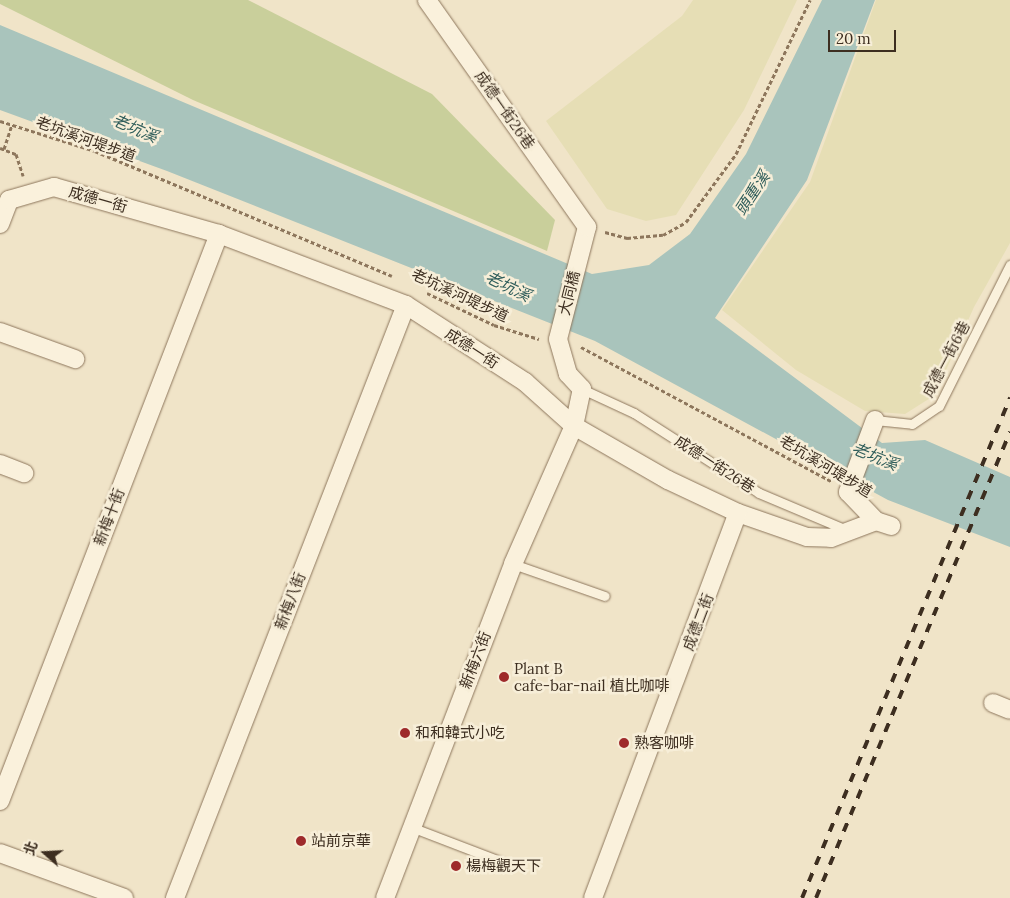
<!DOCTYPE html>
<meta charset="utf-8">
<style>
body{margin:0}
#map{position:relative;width:1010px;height:898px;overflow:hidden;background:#f0e4c8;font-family:Lora,"Noto Sans TC",serif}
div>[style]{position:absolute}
.farmland>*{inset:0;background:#e6deb5}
.green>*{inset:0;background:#c9cf9b}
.water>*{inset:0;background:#a9c4bc}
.path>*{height:3px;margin-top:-1.5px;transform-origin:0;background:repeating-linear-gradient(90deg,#8d765c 0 4px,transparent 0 6.5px)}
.roads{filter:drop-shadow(0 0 1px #8d765c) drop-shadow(0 0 1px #8d765c)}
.lane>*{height:9px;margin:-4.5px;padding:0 4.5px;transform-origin:4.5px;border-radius:4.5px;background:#faf1dc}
.street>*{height:18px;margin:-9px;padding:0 9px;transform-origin:9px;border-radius:9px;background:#faf1dc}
.rail>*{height:4px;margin-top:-2px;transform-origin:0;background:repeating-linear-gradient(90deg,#3d2e20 0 9px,transparent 0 18px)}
.dots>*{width:14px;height:14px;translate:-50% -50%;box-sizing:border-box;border:2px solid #f7eed8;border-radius:50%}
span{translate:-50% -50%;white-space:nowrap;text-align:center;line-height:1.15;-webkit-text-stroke:5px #f7eed8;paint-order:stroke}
.street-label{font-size:15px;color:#3d2e20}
.poi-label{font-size:15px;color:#3d2e20}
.left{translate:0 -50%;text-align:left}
.water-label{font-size:16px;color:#2f5d5a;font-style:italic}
.north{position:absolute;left:20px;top:828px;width:50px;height:50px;-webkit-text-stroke:4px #f7eed8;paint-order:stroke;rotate:289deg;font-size:14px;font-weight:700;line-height:20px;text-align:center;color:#3d2e20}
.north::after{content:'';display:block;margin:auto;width:18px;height:22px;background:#3d2e20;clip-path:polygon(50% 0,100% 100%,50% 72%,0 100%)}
.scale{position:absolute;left:828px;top:30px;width:68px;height:22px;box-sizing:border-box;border:2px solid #3d2e20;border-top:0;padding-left:6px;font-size:15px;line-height:18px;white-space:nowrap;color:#3d2e20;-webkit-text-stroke:4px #f7eed8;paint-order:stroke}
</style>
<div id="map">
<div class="farmland">
<i style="clip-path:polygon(693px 0,797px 0,744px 110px,676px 215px,646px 221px,607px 209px,546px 121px,682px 16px)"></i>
<i style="clip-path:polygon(876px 0,1010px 0,1010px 243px,974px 307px,935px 395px,905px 414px,865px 411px,796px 370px,722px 310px,810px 182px)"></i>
</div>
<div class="green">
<i style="clip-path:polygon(0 0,248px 0,432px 94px,555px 220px,547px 251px,193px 100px,0 4px)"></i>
</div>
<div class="water">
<i style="clip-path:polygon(822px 0,875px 0,807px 180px,715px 318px,882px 443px,925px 440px,1010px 477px,1010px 547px,888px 500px,595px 341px,167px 171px,0 110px,0 25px,592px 274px,649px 265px,690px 234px,746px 154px)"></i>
</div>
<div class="path">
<i style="left:0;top:121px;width:100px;rotate:17.5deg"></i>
<i style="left:95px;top:151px;width:322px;rotate:22.8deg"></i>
<i style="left:0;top:148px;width:17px;rotate:21deg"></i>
<i style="left:16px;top:154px;width:23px;rotate:72deg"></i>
<i style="left:4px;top:149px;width:25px;rotate:-72deg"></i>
<i style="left:605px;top:232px;width:23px;rotate:15deg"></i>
<i style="left:627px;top:238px;width:36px;rotate:-5deg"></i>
<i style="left:663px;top:235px;width:26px;rotate:-29deg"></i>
<i style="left:686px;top:222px;width:84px;rotate:-53.7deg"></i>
<i style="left:736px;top:154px;width:171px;rotate:-64.3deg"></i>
<i style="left:427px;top:293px;width:74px;rotate:25.5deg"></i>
<i style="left:494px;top:325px;width:47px;rotate:17.3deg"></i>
<i style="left:581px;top:347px;width:284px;rotate:28.2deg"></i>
</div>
<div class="roads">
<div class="lane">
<i style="left:582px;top:389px;width:57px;rotate:24.8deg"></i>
<i style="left:634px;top:413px;width:148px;rotate:32.6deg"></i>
<i style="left:759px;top:493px;width:98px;rotate:22.9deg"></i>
<i style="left:875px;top:420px;width:37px;rotate:6deg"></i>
<i style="left:912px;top:424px;width:32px;rotate:-34deg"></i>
<i style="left:939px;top:406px;width:158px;rotate:-63.3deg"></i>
<i style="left:513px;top:564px;width:97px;rotate:19.2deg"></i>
<i style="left:411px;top:827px;width:101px;rotate:21deg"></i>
</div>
<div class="street">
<i style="left:0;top:224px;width:26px;rotate:-69deg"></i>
<i style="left:9px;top:200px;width:47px;rotate:-16.1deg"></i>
<i style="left:54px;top:187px;width:172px;rotate:15.9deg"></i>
<i style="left:219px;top:234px;width:200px;rotate:20.8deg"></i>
<i style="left:406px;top:305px;width:142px;rotate:32.9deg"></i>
<i style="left:525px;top:382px;width:66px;rotate:41.9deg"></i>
<i style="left:574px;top:426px;width:108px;rotate:29.9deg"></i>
<i style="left:668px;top:480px;width:77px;rotate:25.2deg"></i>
<i style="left:738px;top:513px;width:73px;rotate:19.2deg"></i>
<i style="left:807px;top:537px;width:24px;rotate:2deg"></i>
<i style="left:831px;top:538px;width:48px;rotate:-20.7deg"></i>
<i style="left:876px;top:521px;width:16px;rotate:18deg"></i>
<i style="left:0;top:332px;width:80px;rotate:19.8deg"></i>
<i style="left:875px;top:420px;width:77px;rotate:110.6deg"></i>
<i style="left:848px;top:492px;width:40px;rotate:46deg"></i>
<i style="left:0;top:464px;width:26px;rotate:21deg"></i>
<i style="left:993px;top:703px;width:18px;rotate:22deg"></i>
<i style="left:0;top:801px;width:608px;rotate:-68.88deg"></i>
<i style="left:0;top:853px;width:132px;rotate:19.9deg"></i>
<i style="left:175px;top:898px;width:636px;rotate:-68.72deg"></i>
<i style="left:385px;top:898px;width:358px;rotate:-69deg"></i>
<i style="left:513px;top:564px;width:151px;rotate:-66.2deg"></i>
<i style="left:574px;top:426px;width:38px;rotate:-78deg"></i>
<i style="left:582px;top:389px;width:21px;rotate:-133deg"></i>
<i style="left:568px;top:374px;width:36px;rotate:-106deg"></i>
<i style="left:558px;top:339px;width:116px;rotate:-75.5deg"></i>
<i style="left:587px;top:227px;width:278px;rotate:-125.2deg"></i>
<i style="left:593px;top:898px;width:411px;rotate:-69.4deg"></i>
</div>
</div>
<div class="rail">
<i style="left:802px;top:898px;width:542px;rotate:-67.41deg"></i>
<i style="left:816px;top:898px;width:505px;rotate:-67.4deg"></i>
</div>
<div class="dots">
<i style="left:504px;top:677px;background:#9e2a2b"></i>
<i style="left:405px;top:733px;background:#9e2a2b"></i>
<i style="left:624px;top:743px;background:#9e2a2b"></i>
<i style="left:301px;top:841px;background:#9e2a2b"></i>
<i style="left:456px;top:866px;background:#9e2a2b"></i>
</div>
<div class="street-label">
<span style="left:505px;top:110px;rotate:55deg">成德一街26巷</span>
<span style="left:86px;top:139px;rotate:20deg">老坑溪河堤步道</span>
<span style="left:98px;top:199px;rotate:16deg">成德一街</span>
<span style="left:569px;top:293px;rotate:-76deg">大同橋</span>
<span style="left:460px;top:295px;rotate:25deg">老坑溪河堤步道</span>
<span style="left:472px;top:348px;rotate:33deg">成德一街</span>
<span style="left:946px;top:359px;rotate:-62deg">成德一街6巷</span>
<span style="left:715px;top:464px;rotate:33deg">成德一街26巷</span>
<span style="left:826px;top:466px;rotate:31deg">老坑溪河堤步道</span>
<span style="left:109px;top:517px;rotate:-69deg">新梅十街</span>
<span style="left:290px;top:601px;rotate:-69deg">新梅八街</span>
<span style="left:698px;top:622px;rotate:-69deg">成德二街</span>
<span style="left:475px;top:660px;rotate:-69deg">新梅六街</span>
</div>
<div class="poi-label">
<span class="left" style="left:514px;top:677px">Plant B<br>cafe-bar-nail 植比咖啡</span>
<span class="left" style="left:415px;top:733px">和和韓式小吃</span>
<span class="left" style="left:634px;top:743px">熟客咖啡</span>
<span class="left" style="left:311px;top:841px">站前京華</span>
<span class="left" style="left:466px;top:866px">楊梅觀天下</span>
</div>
<div class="water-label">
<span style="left:135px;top:128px;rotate:23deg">老坑溪</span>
<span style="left:752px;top:193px;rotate:-56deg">頭重溪</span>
<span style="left:508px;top:286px;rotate:26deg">老坑溪</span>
<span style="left:875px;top:456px;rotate:22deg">老坑溪</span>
</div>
<div class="north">北</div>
<div class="scale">20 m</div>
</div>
